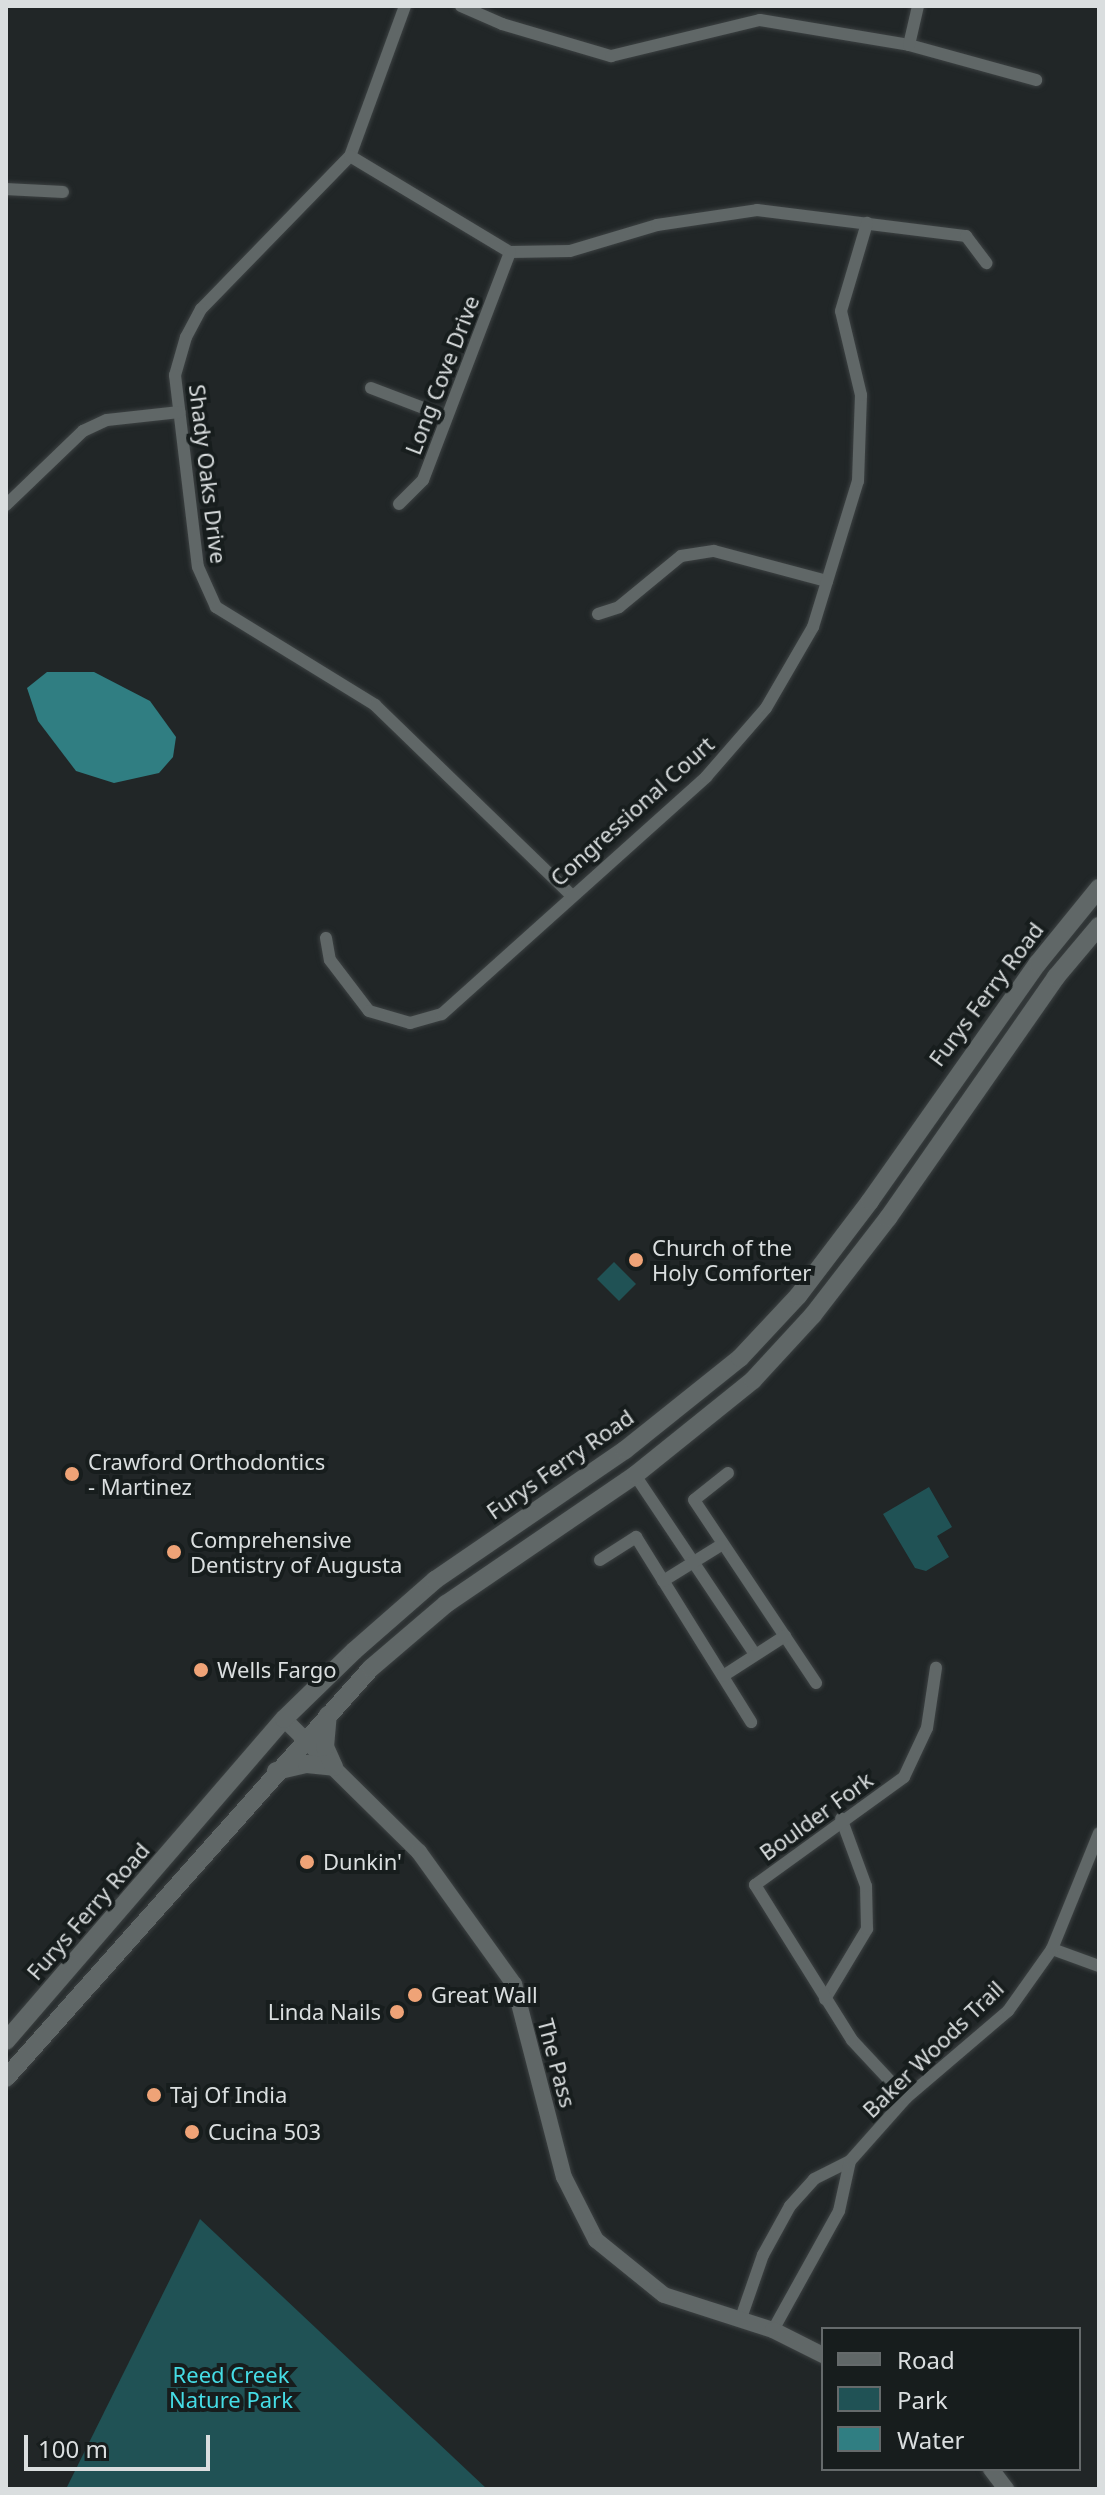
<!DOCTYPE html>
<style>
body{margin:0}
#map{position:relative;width:1105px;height:2495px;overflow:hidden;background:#212627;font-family:"Noto Sans",sans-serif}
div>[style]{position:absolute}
.green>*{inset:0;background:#205255}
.water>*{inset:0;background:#307e82}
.roads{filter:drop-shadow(0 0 2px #3c4142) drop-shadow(0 0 2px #3c4142)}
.minor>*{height:12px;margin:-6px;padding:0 6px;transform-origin:6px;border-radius:6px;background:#606767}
.tertiary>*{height:16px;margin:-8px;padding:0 8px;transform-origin:8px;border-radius:8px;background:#606767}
.secondary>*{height:18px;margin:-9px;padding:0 9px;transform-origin:9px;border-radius:9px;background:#606767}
.dots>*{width:22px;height:22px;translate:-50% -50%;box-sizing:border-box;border:4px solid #171d1d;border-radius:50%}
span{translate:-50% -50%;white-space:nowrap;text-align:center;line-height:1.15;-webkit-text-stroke:8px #171d1d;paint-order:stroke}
.street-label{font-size:22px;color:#dadedf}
.poi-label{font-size:22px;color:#dadedf}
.left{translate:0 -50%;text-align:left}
.right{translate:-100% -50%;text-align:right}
.park-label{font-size:22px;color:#45dce5}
.frame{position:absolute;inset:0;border:8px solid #dadedf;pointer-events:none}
.legend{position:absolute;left:821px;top:2327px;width:260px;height:144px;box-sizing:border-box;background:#171d1d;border:2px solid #656a6b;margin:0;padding:10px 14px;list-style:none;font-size:24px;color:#dadedf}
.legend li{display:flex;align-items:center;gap:16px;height:40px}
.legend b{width:40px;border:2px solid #656a6b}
.scale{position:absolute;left:24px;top:2435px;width:186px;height:36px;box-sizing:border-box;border:4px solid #dadedf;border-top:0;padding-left:10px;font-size:24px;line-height:28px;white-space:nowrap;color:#dadedf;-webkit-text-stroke:6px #171d1d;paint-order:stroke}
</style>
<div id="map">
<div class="green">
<i style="clip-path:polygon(614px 1262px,636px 1284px,619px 1301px,597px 1279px)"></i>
<i style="clip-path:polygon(929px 1487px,952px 1527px,937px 1536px,949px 1557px,926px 1571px,915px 1568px,883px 1514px)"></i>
<i style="clip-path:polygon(200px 2219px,487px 2489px,66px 2489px)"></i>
</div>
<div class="water">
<i style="clip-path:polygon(47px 672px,94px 672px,150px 701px,176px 737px,173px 757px,159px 773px,114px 783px,76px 771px,38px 721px,27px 688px)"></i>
</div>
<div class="roads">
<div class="minor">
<i style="left:405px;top:6px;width:160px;rotate:110.1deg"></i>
<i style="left:350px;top:156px;width:214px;rotate:134.2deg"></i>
<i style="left:201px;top:309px;width:32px;rotate:118deg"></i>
<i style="left:186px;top:337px;width:40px;rotate:106deg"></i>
<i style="left:175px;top:375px;width:193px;rotate:83.2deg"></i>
<i style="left:198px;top:567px;width:44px;rotate:65.8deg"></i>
<i style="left:216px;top:607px;width:187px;rotate:31.6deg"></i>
<i style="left:375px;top:705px;width:273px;rotate:44.1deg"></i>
<i style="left:461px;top:6px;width:45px;rotate:23.7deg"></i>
<i style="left:502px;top:24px;width:114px;rotate:16.4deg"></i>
<i style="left:611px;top:56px;width:153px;rotate:-13.6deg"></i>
<i style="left:760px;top:20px;width:151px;rotate:9.5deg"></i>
<i style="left:909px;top:45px;width:132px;rotate:15.4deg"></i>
<i style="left:909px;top:45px;width:40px;rotate:-77deg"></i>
<i style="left:350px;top:156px;width:187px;rotate:31deg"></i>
<i style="left:510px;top:252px;width:60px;rotate:-1deg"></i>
<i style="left:570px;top:251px;width:91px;rotate:-16.6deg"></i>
<i style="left:657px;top:225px;width:101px;rotate:-8.5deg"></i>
<i style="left:757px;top:210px;width:211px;rotate:7.1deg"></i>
<i style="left:966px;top:236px;width:34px;rotate:53deg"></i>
<i style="left:6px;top:189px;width:57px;rotate:3deg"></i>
<i style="left:371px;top:388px;width:81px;rotate:20.9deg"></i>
<i style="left:399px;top:504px;width:34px;rotate:-45deg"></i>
<i style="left:423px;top:480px;width:244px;rotate:-69.1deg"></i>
<i style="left:6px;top:505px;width:107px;rotate:-43.9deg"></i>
<i style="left:83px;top:431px;width:26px;rotate:-25deg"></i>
<i style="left:107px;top:420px;width:73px;rotate:-6.3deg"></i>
<i style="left:598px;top:614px;width:22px;rotate:-18deg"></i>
<i style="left:619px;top:607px;width:80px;rotate:-39.4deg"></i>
<i style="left:681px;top:556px;width:33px;rotate:-9deg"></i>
<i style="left:714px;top:551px;width:117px;rotate:14.9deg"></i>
<i style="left:326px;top:938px;width:22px;rotate:80deg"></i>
<i style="left:330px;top:960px;width:64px;rotate:52.6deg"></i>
<i style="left:369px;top:1011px;width:43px;rotate:16.3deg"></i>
<i style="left:410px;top:1023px;width:33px;rotate:-16deg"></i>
<i style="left:442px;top:1014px;width:355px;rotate:-41.9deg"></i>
<i style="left:706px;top:777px;width:91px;rotate:-49deg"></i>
<i style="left:766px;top:708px;width:94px;rotate:-59.9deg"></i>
<i style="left:813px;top:627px;width:153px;rotate:-72.9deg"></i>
<i style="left:858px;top:481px;width:86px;rotate:-88deg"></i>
<i style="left:861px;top:395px;width:86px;rotate:-103.4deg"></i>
<i style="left:841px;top:311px;width:92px;rotate:-73.5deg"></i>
<i style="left:728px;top:1473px;width:43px;rotate:141.5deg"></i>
<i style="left:694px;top:1500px;width:220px;rotate:56.3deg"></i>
<i style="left:635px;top:1475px;width:214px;rotate:56.2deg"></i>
<i style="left:600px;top:1560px;width:43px;rotate:-32.6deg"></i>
<i style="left:636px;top:1537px;width:218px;rotate:58.1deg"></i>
<i style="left:663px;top:1581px;width:70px;rotate:-31.7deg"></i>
<i style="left:723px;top:1676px;width:74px;rotate:-32.8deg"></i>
<i style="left:1052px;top:1949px;width:50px;rotate:19.9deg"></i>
<i style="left:825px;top:1999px;width:82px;rotate:-59deg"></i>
<i style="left:867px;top:1929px;width:43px;rotate:-91.3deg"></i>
<i style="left:866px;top:1886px;width:72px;rotate:-110.2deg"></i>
<i style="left:906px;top:2098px;width:79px;rotate:-133deg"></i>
<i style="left:852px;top:2040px;width:183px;rotate:-122deg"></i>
<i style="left:755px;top:1885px;width:184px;rotate:-35.9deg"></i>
<i style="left:904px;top:1777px;width:54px;rotate:-64.9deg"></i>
<i style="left:927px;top:1728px;width:61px;rotate:-81.5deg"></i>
<i style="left:741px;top:2318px;width:67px;rotate:-70.8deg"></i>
<i style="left:763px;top:2255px;width:56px;rotate:-61.1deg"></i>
<i style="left:790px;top:2206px;width:36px;rotate:-48deg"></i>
<i style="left:814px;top:2179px;width:40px;rotate:-26.6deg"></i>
<i style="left:773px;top:2330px;width:136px;rotate:-61deg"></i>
<i style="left:839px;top:2211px;width:51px;rotate:-77.6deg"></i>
<i style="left:850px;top:2161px;width:84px;rotate:-48.4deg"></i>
<i style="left:906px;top:2098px;width:134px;rotate:-40.5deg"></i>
<i style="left:1008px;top:2011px;width:76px;rotate:-54.6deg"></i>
<i style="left:1052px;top:1949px;width:125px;rotate:-67.9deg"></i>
</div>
<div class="tertiary">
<i style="left:284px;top:1719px;width:190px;rotate:44.6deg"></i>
<i style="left:419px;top:1852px;width:163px;rotate:54.3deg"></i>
<i style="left:514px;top:1984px;width:199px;rotate:75.5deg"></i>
<i style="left:564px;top:2177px;width:71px;rotate:63.1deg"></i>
<i style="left:596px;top:2240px;width:87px;rotate:39deg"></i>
<i style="left:664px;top:2295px;width:114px;rotate:17.8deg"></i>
<i style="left:773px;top:2330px;width:56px;rotate:26.6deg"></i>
<i style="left:991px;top:2469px;width:25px;rotate:53deg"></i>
</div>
<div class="secondary">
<i style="left:276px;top:1771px;width:32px;rotate:-13deg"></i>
<i style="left:307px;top:1764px;width:27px;rotate:6deg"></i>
<i style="left:334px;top:1767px;width:22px;rotate:-114deg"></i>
<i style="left:325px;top:1747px;width:32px;rotate:-85deg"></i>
<i style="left:6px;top:2041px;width:425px;rotate:-49.2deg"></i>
<i style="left:284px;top:1719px;width:98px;rotate:-44.2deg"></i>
<i style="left:354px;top:1651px;width:108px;rotate:-41.2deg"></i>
<i style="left:435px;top:1580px;width:230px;rotate:-34.4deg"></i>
<i style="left:625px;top:1450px;width:147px;rotate:-38.7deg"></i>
<i style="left:740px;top:1358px;width:85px;rotate:-46.9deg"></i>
<i style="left:798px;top:1296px;width:119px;rotate:-52.8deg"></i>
<i style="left:870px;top:1201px;width:291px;rotate:-54.8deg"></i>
<i style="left:1038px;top:963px;width:97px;rotate:-50.9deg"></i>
<i style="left:6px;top:2078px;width:549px;rotate:-48.32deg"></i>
<i style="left:371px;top:1668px;width:99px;rotate:-40.5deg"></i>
<i style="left:446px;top:1604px;width:229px;rotate:-34.3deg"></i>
<i style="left:635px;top:1475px;width:151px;rotate:-38.8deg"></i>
<i style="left:753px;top:1380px;width:88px;rotate:-47.3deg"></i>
<i style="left:813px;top:1315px;width:123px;rotate:-52.3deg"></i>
<i style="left:888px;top:1218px;width:294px;rotate:-55.1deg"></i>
<i style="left:1056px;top:977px;width:67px;rotate:-49.9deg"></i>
</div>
</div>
<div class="dots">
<i style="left:636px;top:1260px;background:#efa377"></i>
<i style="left:72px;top:1474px;background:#efa377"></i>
<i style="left:174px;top:1552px;background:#efa377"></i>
<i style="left:201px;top:1670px;background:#efa377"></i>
<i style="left:307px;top:1862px;background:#efa377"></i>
<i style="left:415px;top:1995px;background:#efa377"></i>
<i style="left:397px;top:2012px;background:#efa377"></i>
<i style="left:154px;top:2095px;background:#efa377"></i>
<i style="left:192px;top:2132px;background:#efa377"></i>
</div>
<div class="street-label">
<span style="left:442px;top:375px;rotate:-69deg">Long Cove Drive</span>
<span style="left:208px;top:474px;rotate:83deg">Shady Oaks Drive</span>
<span style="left:632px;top:811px;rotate:-42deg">Congressional Court</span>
<span style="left:986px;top:994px;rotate:-53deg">Furys Ferry Road</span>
<span style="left:560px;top:1464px;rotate:-35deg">Furys Ferry Road</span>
<span style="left:816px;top:1816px;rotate:-36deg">Boulder Fork</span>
<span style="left:88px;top:1911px;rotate:-49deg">Furys Ferry Road</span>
<span style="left:933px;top:2049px;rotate:-44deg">Baker Woods Trail</span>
<span style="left:557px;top:2063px;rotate:75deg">The Pass</span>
</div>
<div class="poi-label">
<span class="left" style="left:652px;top:1260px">Church of the<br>Holy Comforter</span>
<span class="left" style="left:88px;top:1474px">Crawford Orthodontics<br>- Martinez</span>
<span class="left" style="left:190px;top:1552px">Comprehensive<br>Dentistry of Augusta</span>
<span class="left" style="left:217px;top:1670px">Wells Fargo</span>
<span class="left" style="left:323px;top:1862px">Dunkin'</span>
<span class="left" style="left:431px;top:1995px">Great Wall</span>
<span class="right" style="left:381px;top:2012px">Linda Nails</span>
<span class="left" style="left:170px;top:2095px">Taj Of India</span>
<span class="left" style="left:208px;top:2132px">Cucina 503</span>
</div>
<div class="park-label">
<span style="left:231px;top:2387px">Reed Creek<br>Nature Park</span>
</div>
<div class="frame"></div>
<ul class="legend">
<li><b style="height:10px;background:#606767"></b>Road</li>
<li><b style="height:22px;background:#205255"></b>Park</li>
<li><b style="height:22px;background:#307e82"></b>Water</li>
</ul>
<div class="scale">100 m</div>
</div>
